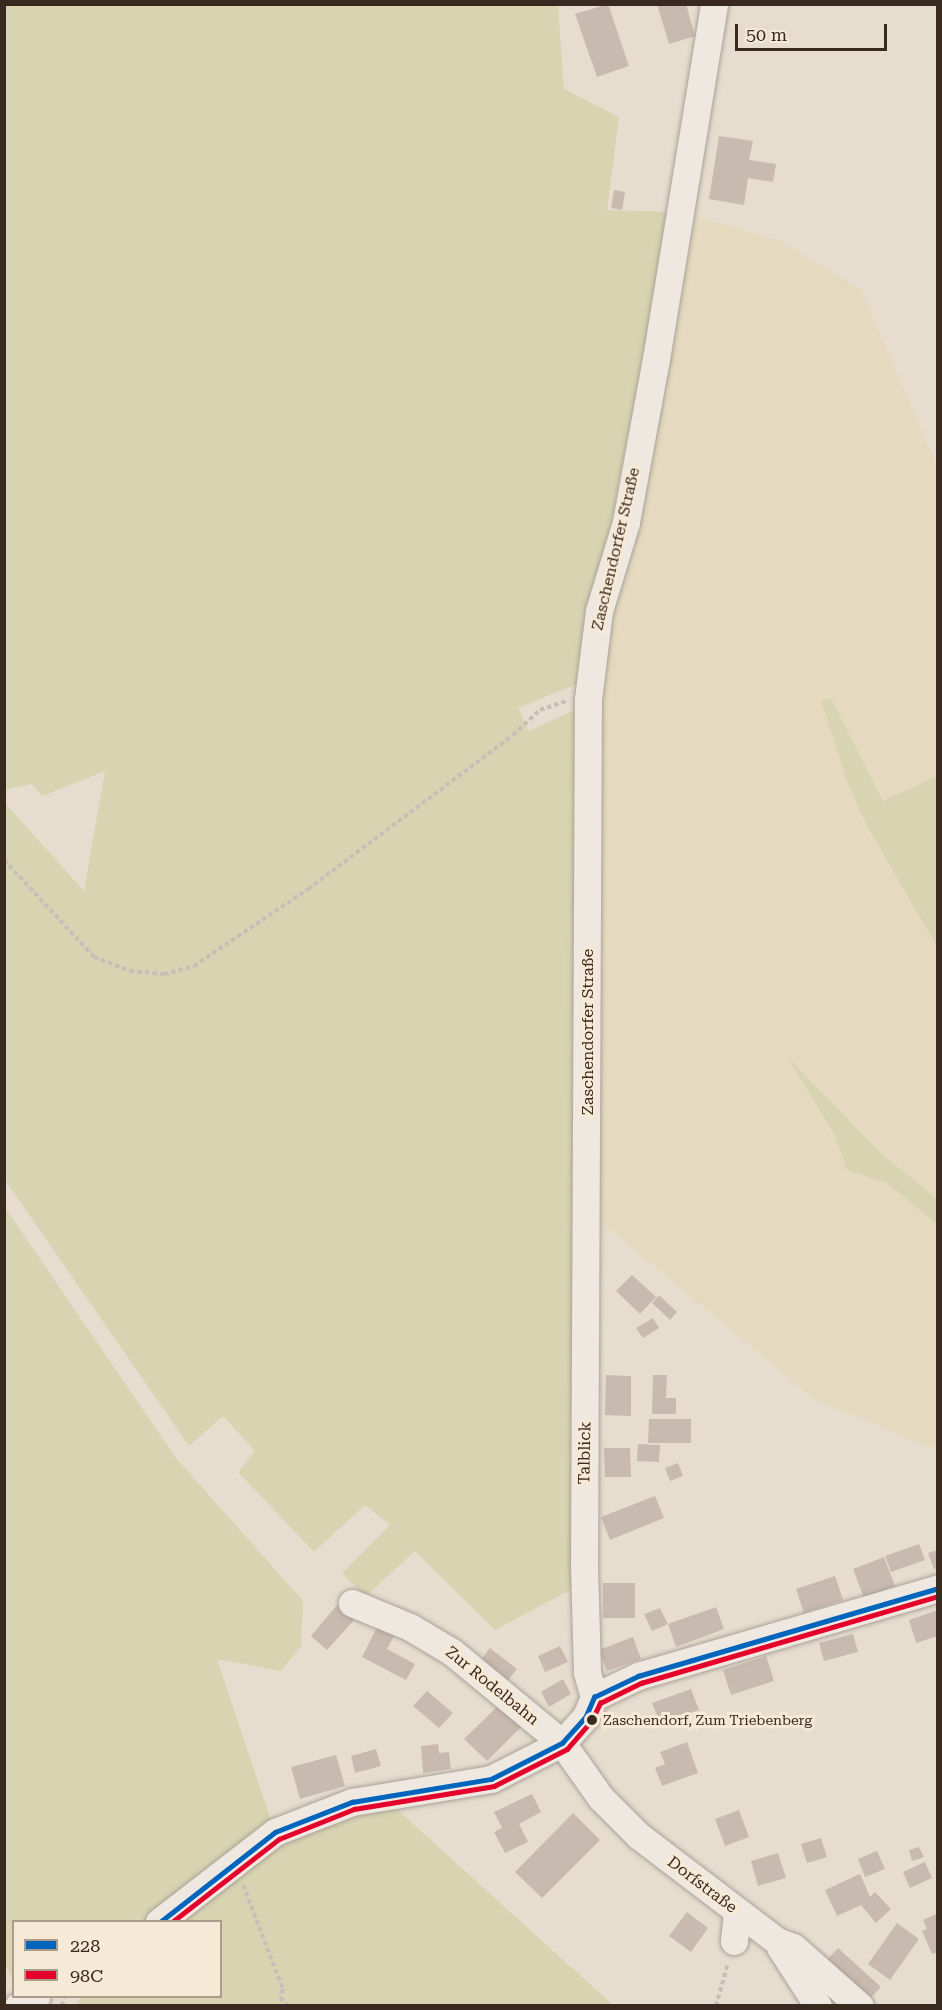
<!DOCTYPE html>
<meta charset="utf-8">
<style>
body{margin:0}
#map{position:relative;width:942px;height:2010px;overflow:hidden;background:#e6ddcf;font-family:"Roboto Serif",serif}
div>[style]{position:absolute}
.farmland>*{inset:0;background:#e5dac0}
.green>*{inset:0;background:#d8d4b1}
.building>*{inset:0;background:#c9bab0}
.path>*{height:4px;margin-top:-2px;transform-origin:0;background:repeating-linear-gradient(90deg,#c7bfb7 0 4.5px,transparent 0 7.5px)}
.roads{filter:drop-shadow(0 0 2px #aba297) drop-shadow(0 0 2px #aba297)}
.minor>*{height:27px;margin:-13.5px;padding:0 13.5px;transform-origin:13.5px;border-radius:13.5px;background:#eee8e0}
.bus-1>*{height:4.5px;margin:-2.25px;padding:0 2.25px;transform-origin:2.25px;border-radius:2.25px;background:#0065bd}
.bus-2>*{height:4.5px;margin:-2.25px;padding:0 2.25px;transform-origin:2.25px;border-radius:2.25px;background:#e4002b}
.dots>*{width:16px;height:16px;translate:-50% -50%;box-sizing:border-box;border:3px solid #f6e9d5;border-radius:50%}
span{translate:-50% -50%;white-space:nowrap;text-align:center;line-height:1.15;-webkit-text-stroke:6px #f6e9d5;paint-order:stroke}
.bus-label{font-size:14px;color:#3a291f}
.left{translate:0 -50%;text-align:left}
.street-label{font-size:16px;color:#3a291f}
.frame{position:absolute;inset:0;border:6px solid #3a291f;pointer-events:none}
.legend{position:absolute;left:12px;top:1920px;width:210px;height:78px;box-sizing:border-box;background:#f6e9d5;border:2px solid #ab9c8c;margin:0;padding:8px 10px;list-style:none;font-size:18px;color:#3a291f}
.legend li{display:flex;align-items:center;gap:12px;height:30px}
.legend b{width:30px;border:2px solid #ab9c8c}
.scale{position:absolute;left:735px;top:24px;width:152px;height:27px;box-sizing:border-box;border:3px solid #3a291f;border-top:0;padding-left:8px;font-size:18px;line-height:21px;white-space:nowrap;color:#3a291f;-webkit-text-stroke:4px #f6e9d5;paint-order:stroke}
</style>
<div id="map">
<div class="farmland">
<i style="clip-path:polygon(690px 215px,778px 240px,861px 290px,937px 466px,937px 776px,884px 802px,831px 699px,822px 701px,848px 784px,867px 826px,937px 947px,937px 1199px,881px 1153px,789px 1060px,834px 1134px,847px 1170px,887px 1183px,937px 1224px,937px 1445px,932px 1449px,814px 1399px,596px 1218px,596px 721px,609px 621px)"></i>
</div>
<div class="green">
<i style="clip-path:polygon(4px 5px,558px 5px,564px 89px,619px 117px,607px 210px,671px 212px,580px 683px,518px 708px,529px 731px,581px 707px,576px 1587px,495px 1630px,415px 1551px,365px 1597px,342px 1573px,390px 1525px,365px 1505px,314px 1552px,238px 1472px,255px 1451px,223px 1416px,189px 1446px,5px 1180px,5px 803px,84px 891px,105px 771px,42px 796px,32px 784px,5px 790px)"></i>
<i style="clip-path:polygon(831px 698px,883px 801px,937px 776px,937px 947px,867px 826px,848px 784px,821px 701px)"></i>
<i style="clip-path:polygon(787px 1057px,881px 1153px,937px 1199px,937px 1224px,887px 1183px,847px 1170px,834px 1134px)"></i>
<i style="clip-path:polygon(4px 1206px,176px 1458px,303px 1601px,301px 1646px,281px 1671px,217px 1659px,275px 1832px,159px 1921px,14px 1922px,13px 1980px,4px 1962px)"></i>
<i style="clip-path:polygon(391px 1804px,613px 2005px,74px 2006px,81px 1997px,220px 1996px,220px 1922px,170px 1921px,277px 1840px)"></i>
</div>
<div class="building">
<i style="clip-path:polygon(608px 4px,629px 66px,597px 77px,575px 14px)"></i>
<i style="clip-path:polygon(657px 4px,686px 4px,695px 36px,669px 44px)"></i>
<i style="clip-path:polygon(719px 136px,753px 141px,749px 160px,776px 164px,773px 182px,748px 178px,744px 205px,709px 199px)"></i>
<i style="clip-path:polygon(614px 190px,625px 192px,622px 210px,611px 208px)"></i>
<i style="clip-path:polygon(632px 1275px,656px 1297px,640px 1314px,616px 1291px)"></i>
<i style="clip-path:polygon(659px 1295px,677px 1312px,670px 1320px,652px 1303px)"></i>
<i style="clip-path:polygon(653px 1318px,659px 1328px,643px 1338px,636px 1328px)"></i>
<i style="clip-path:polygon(606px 1375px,631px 1376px,631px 1416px,605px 1415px)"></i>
<i style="clip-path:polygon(653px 1375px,667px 1375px,666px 1398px,676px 1398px,676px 1414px,652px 1414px)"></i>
<i style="clip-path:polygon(649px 1419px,691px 1419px,691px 1443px,648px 1443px)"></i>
<i style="clip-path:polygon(638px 1444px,660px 1445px,659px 1462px,637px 1461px)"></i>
<i style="clip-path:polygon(604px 1448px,630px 1448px,631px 1477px,605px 1477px)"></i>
<i style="clip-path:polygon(678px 1463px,683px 1476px,670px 1481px,665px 1468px)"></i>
<i style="clip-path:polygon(655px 1496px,664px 1518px,610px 1540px,601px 1517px)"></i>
<i style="clip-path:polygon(919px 1544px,925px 1560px,891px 1572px,885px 1556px)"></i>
<i style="clip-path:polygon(938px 1550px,938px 1568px,934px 1569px,928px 1553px)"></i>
<i style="clip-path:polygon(884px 1557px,895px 1586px,864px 1598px,853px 1569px)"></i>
<i style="clip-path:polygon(835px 1576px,843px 1600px,804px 1613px,796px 1589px)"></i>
<i style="clip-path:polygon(603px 1583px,635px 1583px,635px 1618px,603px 1618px)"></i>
<i style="clip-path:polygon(337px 1605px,354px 1620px,327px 1650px,311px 1636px)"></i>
<i style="clip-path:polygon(716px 1607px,724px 1629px,676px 1647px,668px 1624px,652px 1631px,644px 1614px,660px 1608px,668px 1624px)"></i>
<i style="clip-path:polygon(938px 1610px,938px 1636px,916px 1643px,909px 1620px)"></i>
<i style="clip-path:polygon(377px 1627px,394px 1636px,387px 1649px,415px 1664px,406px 1680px,362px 1657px)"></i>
<i style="clip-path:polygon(853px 1634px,858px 1652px,824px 1661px,819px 1643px)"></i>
<i style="clip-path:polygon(633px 1637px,641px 1659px,607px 1671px,599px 1650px)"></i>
<i style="clip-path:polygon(560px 1646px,568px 1662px,545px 1672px,538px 1656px)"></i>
<i style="clip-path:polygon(490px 1648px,517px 1669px,506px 1683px,479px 1662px)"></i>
<i style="clip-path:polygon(766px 1656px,774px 1681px,731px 1695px,723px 1670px)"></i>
<i style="clip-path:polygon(563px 1679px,571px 1694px,549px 1707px,541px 1692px)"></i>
<i style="clip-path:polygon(691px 1689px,699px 1710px,660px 1723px,652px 1703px)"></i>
<i style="clip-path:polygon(427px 1691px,453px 1713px,439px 1728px,413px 1706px)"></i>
<i style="clip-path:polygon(501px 1703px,523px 1725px,487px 1761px,464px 1739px)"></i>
<i style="clip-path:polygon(687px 1742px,698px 1773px,662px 1786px,655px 1768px,665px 1764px,660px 1752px)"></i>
<i style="clip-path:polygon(438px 1744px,439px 1753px,449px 1752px,451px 1769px,423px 1773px,421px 1746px)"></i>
<i style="clip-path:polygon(376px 1749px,381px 1766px,355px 1773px,351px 1756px)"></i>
<i style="clip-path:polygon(336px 1755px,345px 1786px,300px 1799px,291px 1767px)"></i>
<i style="clip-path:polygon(532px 1794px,541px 1812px,519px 1824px,528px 1842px,505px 1853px,494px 1832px,502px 1828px,494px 1812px)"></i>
<i style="clip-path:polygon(739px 1810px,749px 1837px,725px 1846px,715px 1819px)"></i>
<i style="clip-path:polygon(573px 1813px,600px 1840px,542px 1898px,515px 1872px)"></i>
<i style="clip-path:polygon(821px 1838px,827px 1857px,807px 1863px,801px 1844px)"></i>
<i style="clip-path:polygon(919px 1847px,924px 1857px,912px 1861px,909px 1850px)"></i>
<i style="clip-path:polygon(877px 1851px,885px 1869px,865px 1877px,858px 1859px)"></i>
<i style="clip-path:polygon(778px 1853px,786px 1878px,758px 1886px,751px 1861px)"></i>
<i style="clip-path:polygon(925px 1862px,932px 1878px,910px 1888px,903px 1872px)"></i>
<i style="clip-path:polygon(860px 1874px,870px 1897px,875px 1892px,891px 1909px,876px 1923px,861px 1905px,837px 1916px,825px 1890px)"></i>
<i style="clip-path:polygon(687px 1912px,708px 1928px,691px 1952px,669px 1936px)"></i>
<i style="clip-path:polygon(938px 1913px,938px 1952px,932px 1954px,922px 1931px,927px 1929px,923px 1920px)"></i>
<i style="clip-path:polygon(897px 1923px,919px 1939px,890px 1980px,868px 1964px)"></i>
<i style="clip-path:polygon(838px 1948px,881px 1987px,868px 2001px,825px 1962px)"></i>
</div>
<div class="path">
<i style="left:4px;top:860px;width:132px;rotate:47.1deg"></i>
<i style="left:94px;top:957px;width:39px;rotate:21deg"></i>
<i style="left:130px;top:971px;width:34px;rotate:5deg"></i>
<i style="left:164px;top:974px;width:31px;rotate:-15deg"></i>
<i style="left:194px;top:966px;width:138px;rotate:-34deg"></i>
<i style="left:308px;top:889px;width:256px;rotate:-36.9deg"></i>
<i style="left:513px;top:735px;width:37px;rotate:-43deg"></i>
<i style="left:540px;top:710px;width:28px;rotate:-19deg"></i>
<i style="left:243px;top:1885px;width:111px;rotate:69deg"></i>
<i style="left:283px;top:1989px;width:9px;rotate:108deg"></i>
<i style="left:280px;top:1998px;width:12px;rotate:42deg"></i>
<i style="left:62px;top:2006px;width:10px;rotate:-73deg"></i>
<i style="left:716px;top:2006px;width:45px;rotate:-74.4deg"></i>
</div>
<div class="roads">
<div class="minor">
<i style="left:352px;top:1603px;width:63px;rotate:22.5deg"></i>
<i style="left:410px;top:1627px;width:49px;rotate:30.8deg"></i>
<i style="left:452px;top:1652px;width:143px;rotate:39.6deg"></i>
<i style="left:562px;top:1743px;width:67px;rotate:54.7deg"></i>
<i style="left:601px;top:1798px;width:54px;rotate:45deg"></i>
<i style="left:639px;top:1836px;width:173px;rotate:37.3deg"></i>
<i style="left:777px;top:1941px;width:17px;rotate:21deg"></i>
<i style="left:793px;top:1947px;width:89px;rotate:41.4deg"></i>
<i style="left:594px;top:1697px;width:26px;rotate:-106deg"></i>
<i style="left:587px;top:1672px;width:106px;rotate:-91.6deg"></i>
<i style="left:584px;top:1566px;width:867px;rotate:-89.74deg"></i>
<i style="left:588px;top:699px;width:89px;rotate:-82.9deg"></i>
<i style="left:599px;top:611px;width:93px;rotate:-73.1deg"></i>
<i style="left:626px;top:522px;width:166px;rotate:-79.6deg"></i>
<i style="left:656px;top:359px;width:360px;rotate:-80.7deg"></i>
<i style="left:159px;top:1922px;width:147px;rotate:-37.8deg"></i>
<i style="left:275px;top:1832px;width:83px;rotate:-21.3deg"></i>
<i style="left:352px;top:1802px;width:141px;rotate:-9.4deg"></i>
<i style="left:491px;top:1779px;width:80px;rotate:-26.9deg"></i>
<i style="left:562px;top:1743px;width:36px;rotate:-48deg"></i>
<i style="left:586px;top:1716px;width:21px;rotate:-67deg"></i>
<i style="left:594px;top:1697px;width:49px;rotate:-25.5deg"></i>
<i style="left:638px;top:1676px;width:313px;rotate:-16.3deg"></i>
<i style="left:734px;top:1941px;width:29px;rotate:-84deg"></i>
<i style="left:780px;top:1947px;width:70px;rotate:57.2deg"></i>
<i style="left:18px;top:2006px;width:21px;rotate:-28deg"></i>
</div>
</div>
<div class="bus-1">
<i style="left:160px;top:1922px;width:146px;rotate:-38deg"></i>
<i style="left:275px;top:1832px;width:83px;rotate:-21.3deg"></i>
<i style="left:352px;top:1802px;width:141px;rotate:-9.4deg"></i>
<i style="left:491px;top:1779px;width:80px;rotate:-26.9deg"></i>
<i style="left:562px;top:1743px;width:36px;rotate:-48deg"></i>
<i style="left:586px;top:1716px;width:21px;rotate:-67deg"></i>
<i style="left:594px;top:1697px;width:49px;rotate:-25.5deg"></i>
<i style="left:638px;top:1676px;width:313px;rotate:-16.3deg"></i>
</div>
<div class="bus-2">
<i style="left:172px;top:1922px;width:135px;rotate:-37.8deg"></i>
<i style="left:279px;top:1839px;width:81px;rotate:-21.8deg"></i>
<i style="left:354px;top:1809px;width:142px;rotate:-9.3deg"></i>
<i style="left:494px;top:1786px;width:82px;rotate:-26.9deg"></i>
<i style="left:567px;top:1749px;width:38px;rotate:-49deg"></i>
<i style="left:592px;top:1720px;width:19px;rotate:-65deg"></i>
<i style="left:600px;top:1703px;width:46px;rotate:-26deg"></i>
<i style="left:641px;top:1683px;width:309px;rotate:-16.3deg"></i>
</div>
<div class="dots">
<i style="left:592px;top:1720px;background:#3a291f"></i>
</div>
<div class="bus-label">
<span class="left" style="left:603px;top:1720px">Zaschendorf, Zum Triebenberg</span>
</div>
<div class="street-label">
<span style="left:616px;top:549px;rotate:-77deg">Zaschendorfer Straße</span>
<span style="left:588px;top:1032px;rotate:-90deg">Zaschendorfer Straße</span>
<span style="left:585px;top:1453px;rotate:-89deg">Talblick</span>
<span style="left:492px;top:1686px;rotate:39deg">Zur Rodelbahn</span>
<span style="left:702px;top:1885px;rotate:37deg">Dorfstraße</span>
</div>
<div class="frame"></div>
<ul class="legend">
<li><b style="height:8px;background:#0065bd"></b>228</li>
<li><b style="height:8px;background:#e4002b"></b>98C</li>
</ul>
<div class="scale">50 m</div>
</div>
